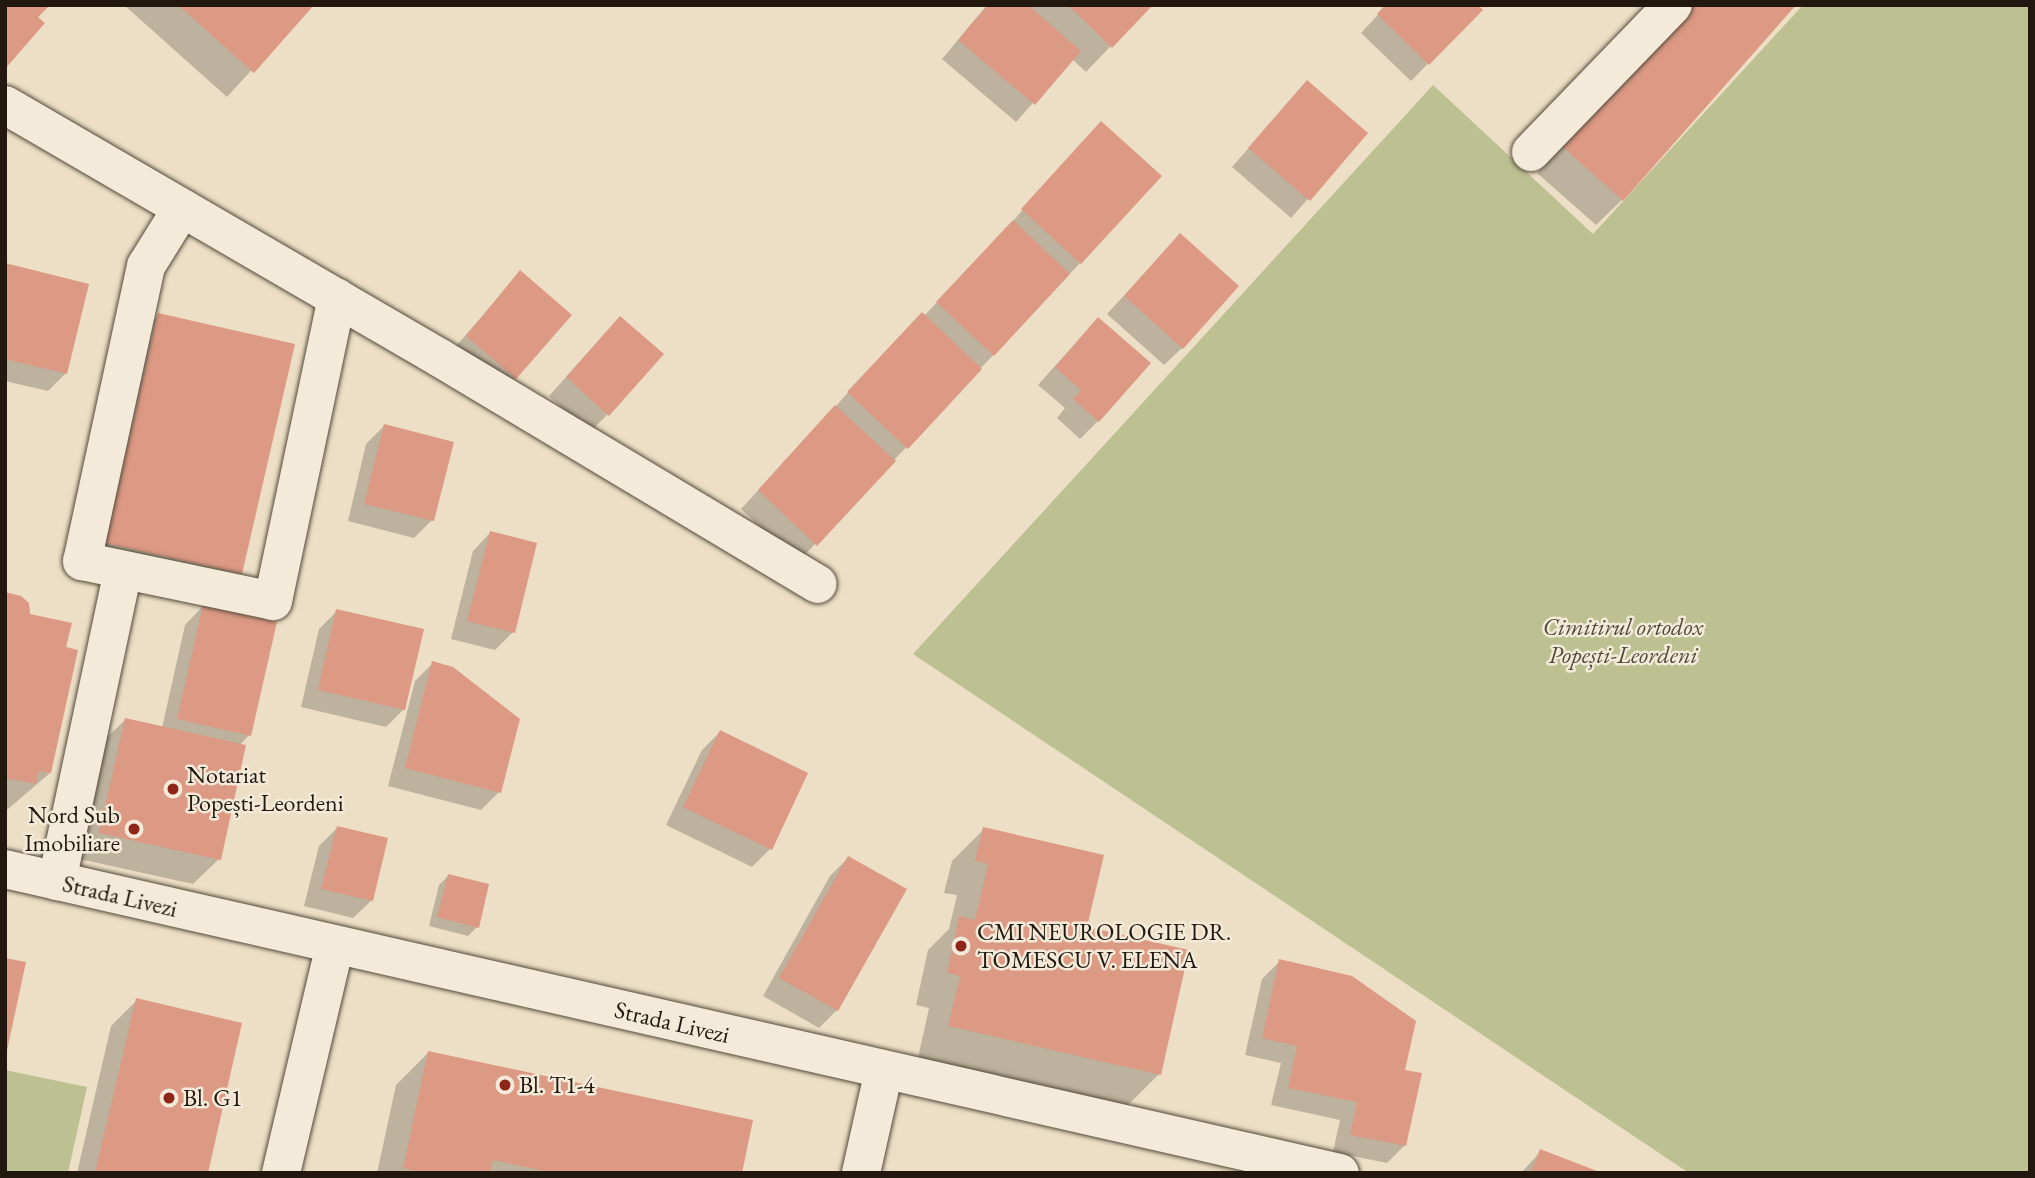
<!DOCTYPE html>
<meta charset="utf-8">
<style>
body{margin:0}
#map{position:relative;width:2035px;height:1178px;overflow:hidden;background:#ecdfc5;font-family:"EB Garamond",serif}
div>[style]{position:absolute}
.green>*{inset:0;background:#bdc091}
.shadow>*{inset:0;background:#0003}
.building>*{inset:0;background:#dc9983}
.roads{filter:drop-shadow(0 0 2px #544a3c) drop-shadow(0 0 2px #544a3c)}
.minor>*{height:38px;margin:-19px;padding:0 19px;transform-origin:19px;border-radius:19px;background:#f3ead9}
.dots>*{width:19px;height:19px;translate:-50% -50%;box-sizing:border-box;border:4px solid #f3ead9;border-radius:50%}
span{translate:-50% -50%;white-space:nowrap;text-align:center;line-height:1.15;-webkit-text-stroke:5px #f3ead9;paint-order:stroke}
.park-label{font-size:24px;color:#504a36;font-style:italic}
.poi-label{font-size:24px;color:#22180f}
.left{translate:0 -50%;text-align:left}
.right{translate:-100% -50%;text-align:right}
.street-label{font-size:24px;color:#22180f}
.frame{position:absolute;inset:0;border:7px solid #22180f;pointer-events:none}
</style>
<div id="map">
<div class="green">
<i style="clip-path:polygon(1803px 5px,2030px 5px,2030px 1173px,1689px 1173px,913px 654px,1433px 85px,1593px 234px)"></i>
<i style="clip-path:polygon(5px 1070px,87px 1087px,68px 1173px,5px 1173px)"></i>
</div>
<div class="shadow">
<i style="clip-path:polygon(124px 5px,311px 5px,227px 97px)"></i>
<i style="clip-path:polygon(987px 5px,1150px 5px,1086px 72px,1072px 59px,1016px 122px,942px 59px)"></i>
<i style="clip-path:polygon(1387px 5px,1480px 10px,1411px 81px,1361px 33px)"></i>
<i style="clip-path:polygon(1677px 14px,1622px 200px,1596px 225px,1537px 173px)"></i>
<i style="clip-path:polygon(1307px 82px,1366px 133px,1291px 218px,1232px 167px)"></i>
<i style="clip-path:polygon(1083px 141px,1080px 263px,798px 562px,741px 509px,904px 332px,924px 316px,1006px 229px)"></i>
<i style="clip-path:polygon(1163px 253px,1182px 348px,1164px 365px,1107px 314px)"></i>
<i style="clip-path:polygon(5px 265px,66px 373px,48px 391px,5px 381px)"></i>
<i style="clip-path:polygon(520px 273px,515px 378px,497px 396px,449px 354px)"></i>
<i style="clip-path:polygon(159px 315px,240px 573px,206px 607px,249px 735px,240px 745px,219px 859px,193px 884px,75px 858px,99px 745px,125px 720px,162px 728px,185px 625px,205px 604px,74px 574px,127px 347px)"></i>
<i style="clip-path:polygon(603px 336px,608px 414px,590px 432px,549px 396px)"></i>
<i style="clip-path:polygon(1081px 337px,1098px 421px,1080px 439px,1057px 418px,1065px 408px,1038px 385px)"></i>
<i style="clip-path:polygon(384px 426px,432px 520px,414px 538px,348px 521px,366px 444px)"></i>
<i style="clip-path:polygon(490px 533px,513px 632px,495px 650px,451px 639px,473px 551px)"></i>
<i style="clip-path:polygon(5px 594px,29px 615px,50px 773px,8px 809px,5px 809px)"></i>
<i style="clip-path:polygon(337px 611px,404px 709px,386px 727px,301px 707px,319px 629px)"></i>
<i style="clip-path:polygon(433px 663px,499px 792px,481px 810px,388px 786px,415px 681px)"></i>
<i style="clip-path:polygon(720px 732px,770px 849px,752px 867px,666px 825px,702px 750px)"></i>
<i style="clip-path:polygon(337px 828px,371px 901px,353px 918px,304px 906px,319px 846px)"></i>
<i style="clip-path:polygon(984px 829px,1085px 928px,1159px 1074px,1127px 1106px,918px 1058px,929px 1008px,916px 1005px,928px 950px,949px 929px,957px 895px,944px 893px,952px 861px)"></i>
<i style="clip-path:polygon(848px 858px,837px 1010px,819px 1028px,763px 996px,830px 876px)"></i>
<i style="clip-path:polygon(448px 876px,477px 927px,468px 936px,429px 926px,439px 885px)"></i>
<i style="clip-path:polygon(1280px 961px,1403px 1071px,1405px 1145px,1387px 1163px,1333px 1152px,1340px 1120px,1271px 1105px,1281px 1063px,1245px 1055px,1262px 979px)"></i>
<i style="clip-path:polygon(137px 1000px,206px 1173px,77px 1173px,111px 1026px)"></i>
<i style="clip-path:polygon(428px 1053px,740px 1173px,377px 1173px,396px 1085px)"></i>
<i style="clip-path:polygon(1541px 1151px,1598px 1173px,1521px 1173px)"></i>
</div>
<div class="building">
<i style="clip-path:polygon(5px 5px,50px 5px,38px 17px,45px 23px,5px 69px)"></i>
<i style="clip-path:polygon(178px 5px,314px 5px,254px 73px)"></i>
<i style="clip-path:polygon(988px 5px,1028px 5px,1081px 51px,1035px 105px,958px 40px)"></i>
<i style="clip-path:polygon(1068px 5px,1153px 5px,1112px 48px)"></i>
<i style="clip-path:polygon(1385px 5px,1478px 5px,1483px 10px,1429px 65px,1377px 14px)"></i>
<i style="clip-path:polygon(1686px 5px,1796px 5px,1623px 201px,1562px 146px)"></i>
<i style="clip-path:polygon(1307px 80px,1368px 133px,1310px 201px,1248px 148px)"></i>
<i style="clip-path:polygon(1101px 121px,1162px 176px,1081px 264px,1021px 209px)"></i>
<i style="clip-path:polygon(1013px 220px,1070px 274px,994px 356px,936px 302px)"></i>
<i style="clip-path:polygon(1180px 233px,1239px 286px,1183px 349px,1124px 296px)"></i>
<i style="clip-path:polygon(5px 263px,89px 284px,67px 374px,5px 359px)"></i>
<i style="clip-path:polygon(520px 270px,572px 315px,516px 379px,466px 336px)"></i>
<i style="clip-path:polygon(922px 312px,982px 369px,908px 449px,847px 392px)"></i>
<i style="clip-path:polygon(158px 313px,295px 344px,242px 574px,105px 543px)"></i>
<i style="clip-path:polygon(620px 316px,664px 354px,609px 416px,566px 377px)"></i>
<i style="clip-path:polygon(1098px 317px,1151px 363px,1099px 422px,1073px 399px,1081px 390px,1055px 367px)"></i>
<i style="clip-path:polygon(835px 405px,896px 461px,817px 546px,758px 490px)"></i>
<i style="clip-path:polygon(384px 424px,454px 442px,434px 521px,364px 504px)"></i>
<i style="clip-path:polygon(490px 531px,537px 543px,515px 633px,467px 621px)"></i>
<i style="clip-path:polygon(5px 592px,21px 596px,29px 603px,30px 614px,72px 623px,66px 647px,78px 650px,51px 773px,39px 771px,36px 784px,5px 778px)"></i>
<i style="clip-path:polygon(203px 605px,277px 622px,251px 736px,177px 719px)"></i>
<i style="clip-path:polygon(336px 609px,424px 629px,405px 710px,318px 690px)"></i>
<i style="clip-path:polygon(432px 661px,453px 667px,520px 719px,501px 793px,405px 768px)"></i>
<i style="clip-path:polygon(125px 718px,246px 745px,221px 860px,99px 833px)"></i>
<i style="clip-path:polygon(720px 730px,808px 773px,772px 850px,683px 807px)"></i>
<i style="clip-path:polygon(337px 826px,388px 838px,373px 901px,321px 889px)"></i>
<i style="clip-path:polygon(983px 827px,1104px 855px,1087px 927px,1189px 950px,1161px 1075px,948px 1026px,960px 976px,947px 973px,959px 916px,975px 920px,988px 864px,975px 861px)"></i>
<i style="clip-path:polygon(848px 856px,907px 889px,838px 1011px,779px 978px)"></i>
<i style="clip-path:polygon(448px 874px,489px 884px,479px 928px,437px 917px)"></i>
<i style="clip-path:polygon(5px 958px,26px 962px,6px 1055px,5px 1055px)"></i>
<i style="clip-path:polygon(1279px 959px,1352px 976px,1416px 1021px,1405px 1070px,1422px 1073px,1406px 1146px,1350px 1135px,1357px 1102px,1288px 1088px,1297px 1046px,1262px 1038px)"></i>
<i style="clip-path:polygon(136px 998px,242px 1023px,208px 1173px,95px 1173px)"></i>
<i style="clip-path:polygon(428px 1051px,753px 1120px,742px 1173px,554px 1173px,493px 1160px,490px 1173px,425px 1173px,403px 1168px)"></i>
<i style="clip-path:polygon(1540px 1149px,1602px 1173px,1531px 1173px)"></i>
</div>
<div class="roads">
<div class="minor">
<i style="left:5px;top:105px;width:503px;rotate:30.18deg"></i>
<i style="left:440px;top:358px;width:440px;rotate:30.9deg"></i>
<i style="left:1531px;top:152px;width:204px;rotate:-46deg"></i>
<i style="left:182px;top:208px;width:68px;rotate:121.8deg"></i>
<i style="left:146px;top:266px;width:302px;rotate:102.2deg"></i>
<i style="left:82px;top:561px;width:195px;rotate:11.8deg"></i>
<i style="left:273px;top:601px;width:310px;rotate:-78.1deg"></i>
<i style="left:5px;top:869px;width:1369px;rotate:12.83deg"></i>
<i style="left:57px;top:881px;width:317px;rotate:-78deg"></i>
<i style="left:281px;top:1173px;width:234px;rotate:-76.7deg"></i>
<i style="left:861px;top:1173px;width:106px;rotate:-77.4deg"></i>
</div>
</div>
<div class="dots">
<i style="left:173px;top:789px;background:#8f2418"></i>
<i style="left:134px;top:829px;background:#8f2418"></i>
<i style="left:961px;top:946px;background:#8f2418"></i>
<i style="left:505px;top:1085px;background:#8f2418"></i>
<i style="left:169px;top:1098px;background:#8f2418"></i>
</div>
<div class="park-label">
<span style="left:1623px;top:641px">Cimitirul ortodox<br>Popești-Leordeni</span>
</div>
<div class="poi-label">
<span class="left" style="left:187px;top:789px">Notariat<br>Popești-Leordeni</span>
<span class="right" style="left:120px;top:829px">Nord Sub<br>Imobiliare</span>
<span class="left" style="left:977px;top:946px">CMI NEUROLOGIE DR.<br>TOMESCU V. ELENA</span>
<span class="left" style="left:519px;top:1085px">Bl. T1-4</span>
<span class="left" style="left:183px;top:1098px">Bl. G1</span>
</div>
<div class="street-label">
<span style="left:120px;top:896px;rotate:13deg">Strada Livezi</span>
<span style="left:672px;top:1022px;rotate:13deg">Strada Livezi</span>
</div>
<div class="frame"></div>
</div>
